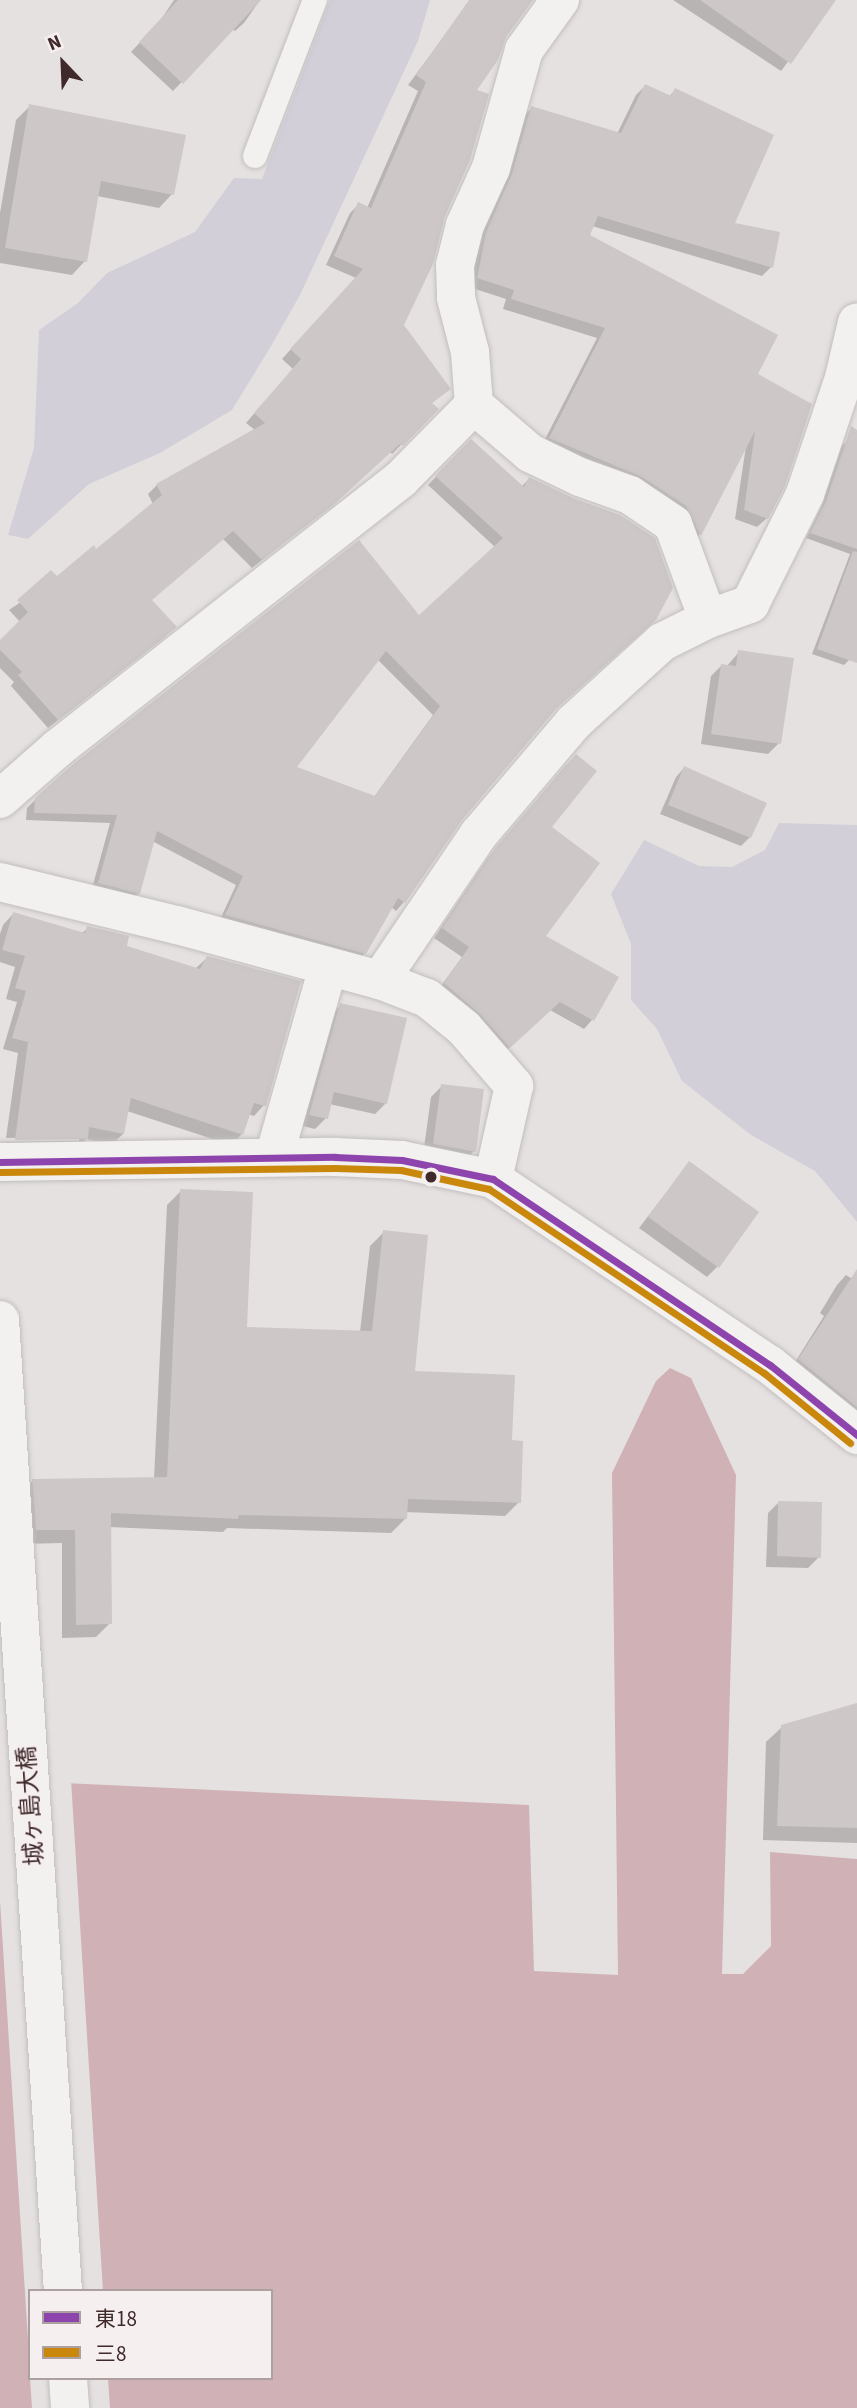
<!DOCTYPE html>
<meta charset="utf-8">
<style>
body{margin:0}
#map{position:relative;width:857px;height:2408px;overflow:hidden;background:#e6e1e1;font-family:"Source Sans 3","Noto Sans JP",sans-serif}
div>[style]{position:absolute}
.green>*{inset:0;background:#d2cfd9}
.water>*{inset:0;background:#d0b1b6}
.pier>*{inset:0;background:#e6e1e1}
.shadow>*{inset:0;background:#0003}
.building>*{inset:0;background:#cdc7c7}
.roads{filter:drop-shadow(0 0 2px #c2bebe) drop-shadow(0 0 2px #c2bebe)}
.service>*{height:24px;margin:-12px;padding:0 12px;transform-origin:12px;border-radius:12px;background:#f3f0f0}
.minor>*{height:38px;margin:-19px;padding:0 19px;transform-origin:19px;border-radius:19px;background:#f3f0f0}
.tertiary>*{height:38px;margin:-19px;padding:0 19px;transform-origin:19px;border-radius:19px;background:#f3f0f0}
.bus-1>*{height:7px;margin:-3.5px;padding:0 3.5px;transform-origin:3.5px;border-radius:3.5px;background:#8e44ad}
.bus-2>*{height:7px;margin:-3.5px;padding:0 3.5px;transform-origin:3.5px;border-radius:3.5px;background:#c9870b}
.dots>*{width:19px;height:19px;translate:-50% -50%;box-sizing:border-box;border:4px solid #f6eff0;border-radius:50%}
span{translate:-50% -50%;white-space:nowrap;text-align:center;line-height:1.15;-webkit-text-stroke:6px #f6eff0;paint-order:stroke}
.street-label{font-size:24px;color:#3f292b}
.legend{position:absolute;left:28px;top:2289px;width:245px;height:91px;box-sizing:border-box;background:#f6eff0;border:2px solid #ada0a1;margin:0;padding:9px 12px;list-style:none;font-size:21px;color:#3f292b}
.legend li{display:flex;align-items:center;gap:14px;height:35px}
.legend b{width:35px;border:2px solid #ada0a1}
.north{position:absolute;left:28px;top:28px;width:70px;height:70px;-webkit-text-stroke:5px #f6eff0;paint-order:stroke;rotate:337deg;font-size:19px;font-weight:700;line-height:28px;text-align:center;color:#3f292b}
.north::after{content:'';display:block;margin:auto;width:24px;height:32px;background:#3f292b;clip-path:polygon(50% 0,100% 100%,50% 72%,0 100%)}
</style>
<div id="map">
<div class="green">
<i style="clip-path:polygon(330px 0,430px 0,418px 41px,300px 295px,270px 348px,232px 410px,160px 453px,89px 484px,28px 539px,8px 535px,34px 448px,39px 330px,78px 303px,107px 273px,195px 232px,234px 178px,262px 179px)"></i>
<i style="clip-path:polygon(779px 823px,857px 825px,857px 1222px,815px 1171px,751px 1135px,682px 1081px,657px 1029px,631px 1000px,631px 944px,611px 894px,644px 840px,699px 866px,732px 867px,765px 850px)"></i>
</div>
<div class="water">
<i style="clip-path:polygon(evenodd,670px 1368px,691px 1378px,736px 1475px,722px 1974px,743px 1974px,771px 1946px,770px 1852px,857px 1859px,857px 2408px,0 2408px,0 1780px,529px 1805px,534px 1971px,618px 1975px,612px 1473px,656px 1381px,670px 1368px,30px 2291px,271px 2291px,271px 2378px,30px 2378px,30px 2291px)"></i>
</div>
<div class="pier">
<i style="clip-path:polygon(0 1777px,71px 1780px,103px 2291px,30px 2291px,30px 2371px,0 1901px)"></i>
<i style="clip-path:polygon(30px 2378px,108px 2378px,110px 2408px,32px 2408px)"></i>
</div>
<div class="shadow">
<i style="clip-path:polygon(174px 0,260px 0,244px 23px,235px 31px,232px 29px,173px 91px,131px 52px,160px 21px)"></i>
<i style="clip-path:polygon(673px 0,834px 0,781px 71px)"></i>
<i style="clip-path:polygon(468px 4px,475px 91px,443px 216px,402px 326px,449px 388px,431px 404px,436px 409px,392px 454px,390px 452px,320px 514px,252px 568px,223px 539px,150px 601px,166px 636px,48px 728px,11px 686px,14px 682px,0 668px,0 643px,21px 623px,9px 610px,96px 551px,153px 504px,148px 494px,157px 485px,255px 430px,246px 423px,293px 369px,282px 359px,356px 278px,326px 265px,350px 213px,359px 204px,367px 208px,418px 91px,408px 85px)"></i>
<i style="clip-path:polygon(645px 86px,669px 97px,675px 90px,732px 224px,771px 267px,762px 276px,592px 226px,588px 235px,744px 396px,803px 424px,767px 518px,757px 527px,735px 519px,746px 446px,699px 535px,691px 543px,541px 447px,597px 338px,503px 309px,506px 299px,469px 287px,477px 243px,522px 117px,532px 108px,617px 134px,636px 95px)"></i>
<i style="clip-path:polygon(30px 106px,172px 194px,159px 208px,97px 196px,85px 261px,72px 275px,0 263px,0 213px,16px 120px)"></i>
<i style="clip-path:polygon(evenodd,471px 441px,521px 487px,529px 479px,551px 712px,461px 819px,404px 902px,396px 911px,391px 907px,365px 953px,357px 961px,218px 924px,236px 885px,152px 841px,139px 893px,130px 901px,91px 892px,110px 823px,26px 820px,27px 808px,36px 799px,419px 618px,495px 547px,428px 485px,471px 441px,377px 659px,433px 715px,374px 797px,295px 768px,377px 659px)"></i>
<i style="clip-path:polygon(847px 441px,857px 444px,857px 638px,849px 660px,844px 665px,812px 654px,850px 554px,806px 538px,821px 508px,842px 446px)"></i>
<i style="clip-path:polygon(739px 652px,779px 743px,768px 754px,701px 744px,711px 676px,722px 665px,727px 666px)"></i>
<i style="clip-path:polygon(567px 764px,549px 827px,543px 937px,592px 1020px,584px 1029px,550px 1010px,501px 1055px,436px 993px,462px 957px,434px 938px,488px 858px)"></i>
<i style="clip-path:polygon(684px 768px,750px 837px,741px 846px,660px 814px,676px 777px)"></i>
<i style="clip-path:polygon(13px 914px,81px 934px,88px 928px,125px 947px,196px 968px,207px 958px,264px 1105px,254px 1116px,248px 1114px,241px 1135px,231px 1145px,127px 1111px,123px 1134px,112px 1144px,86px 1139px,75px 1149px,5px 1150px,6px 1142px,79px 1141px,79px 1137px,6px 1138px,18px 1053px,3px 1049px,17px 1002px,6px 999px,15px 967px,0 962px,0 934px,3px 925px)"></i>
<i style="clip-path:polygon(341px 1005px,386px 1103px,375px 1114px,329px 1104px,326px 1118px,315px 1129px,299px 1125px,330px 1016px)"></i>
<i style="clip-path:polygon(442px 1086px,474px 1151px,463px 1162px,423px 1155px,431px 1097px)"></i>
<i style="clip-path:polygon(689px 1163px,718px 1266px,707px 1277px,639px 1228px)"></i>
<i style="clip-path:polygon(181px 1191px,245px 1329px,360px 1332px,370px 1246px,384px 1232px,413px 1373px,510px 1442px,519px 1502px,505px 1516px,405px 1512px,405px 1519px,391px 1533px,227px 1528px,223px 1532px,109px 1527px,110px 1623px,96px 1637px,62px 1638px,62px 1543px,22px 1544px,19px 1494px,33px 1480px,154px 1479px,167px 1205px)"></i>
<i style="clip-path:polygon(846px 1275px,857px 1282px,857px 1421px,790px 1370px,824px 1316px,820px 1313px,837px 1285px)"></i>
<i style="clip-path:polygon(779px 1502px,819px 1557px,808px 1568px,766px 1567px,768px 1513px)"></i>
<i style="clip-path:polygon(857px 1704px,857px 1843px,763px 1840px,766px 1742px,782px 1727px)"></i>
</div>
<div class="building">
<i style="clip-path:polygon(178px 0,261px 0,183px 84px,139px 42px)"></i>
<i style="clip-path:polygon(469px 0,533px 0,506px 37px,498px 60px,477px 90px,489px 94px,470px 160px,445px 216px,433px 264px,404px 325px,451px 389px,432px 403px,439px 409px,403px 446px,400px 444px,332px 506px,262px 560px,233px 531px,152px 600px,177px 627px,58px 720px,18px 675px,22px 672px,0 650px,0 640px,28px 612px,17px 600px,51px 570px,57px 576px,94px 545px,96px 549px,162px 495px,156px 484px,265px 423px,254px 413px,301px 359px,290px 349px,363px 269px,334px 256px,358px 202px,371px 208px,426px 82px,416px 75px)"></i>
<i style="clip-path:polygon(700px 0,836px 0,791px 64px)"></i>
<i style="clip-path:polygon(645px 84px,671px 96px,675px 88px,774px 135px,735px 223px,780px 232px,773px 268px,598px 216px,590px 235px,778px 335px,758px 374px,812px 404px,785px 486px,768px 519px,744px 510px,755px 431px,701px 536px,686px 506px,642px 477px,549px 438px,605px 328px,511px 299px,514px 290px,477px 278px,486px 232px,512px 174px,531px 106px,621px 133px)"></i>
<i style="clip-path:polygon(29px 104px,186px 135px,174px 195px,101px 181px,87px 262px,5px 248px)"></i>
<i style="clip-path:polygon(851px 426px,857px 430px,857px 549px,810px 533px,826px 501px)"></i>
<i style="clip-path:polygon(evenodd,471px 439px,524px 487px,529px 477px,573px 498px,620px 515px,655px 538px,673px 588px,656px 620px,556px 709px,462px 820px,405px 903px,398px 898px,366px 954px,225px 915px,243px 876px,157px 831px,140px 894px,98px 883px,117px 815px,34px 813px,35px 798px,72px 765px,359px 540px,419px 615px,503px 538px,435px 476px,471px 439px,386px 651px,440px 706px,375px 796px,297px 767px,386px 651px)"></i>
<i style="clip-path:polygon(853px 551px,857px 552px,857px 663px,817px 649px)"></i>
<i style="clip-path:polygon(738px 650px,794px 658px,781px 744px,711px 734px,721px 664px,736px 666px)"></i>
<i style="clip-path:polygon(576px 754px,597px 771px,552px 827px,600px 863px,546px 936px,619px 977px,594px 1021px,560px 1002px,510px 1048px,480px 1014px,444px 983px,469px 947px,442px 928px,496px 847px)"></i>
<i style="clip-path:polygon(684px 766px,767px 803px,751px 838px,668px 805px)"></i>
<i style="clip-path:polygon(13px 912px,85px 933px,87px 926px,129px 936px,127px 946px,200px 969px,207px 956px,301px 981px,266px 1106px,254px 1103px,243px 1135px,131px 1098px,124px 1134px,89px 1127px,88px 1139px,15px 1140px,28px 1042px,12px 1038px,26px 991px,15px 988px,25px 956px,2px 950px)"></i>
<i style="clip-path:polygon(340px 1003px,407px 1018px,387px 1104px,334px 1092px,328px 1119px,309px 1115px)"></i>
<i style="clip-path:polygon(441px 1084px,484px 1089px,476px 1152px,433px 1144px)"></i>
<i style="clip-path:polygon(689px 1161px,759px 1212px,719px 1268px,648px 1217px)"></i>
<i style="clip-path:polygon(180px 1189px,253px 1192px,247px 1327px,372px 1331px,383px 1230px,428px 1235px,415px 1371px,515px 1375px,512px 1440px,523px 1441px,521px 1503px,408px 1499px,407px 1519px,239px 1515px,238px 1519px,111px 1513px,112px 1624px,76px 1625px,75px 1530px,36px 1530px,32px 1479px,167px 1477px)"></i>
<i style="clip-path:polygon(857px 1269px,857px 1407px,798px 1359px)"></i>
<i style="clip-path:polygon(778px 1501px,822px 1502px,821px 1558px,777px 1556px)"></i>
<i style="clip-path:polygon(857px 1703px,857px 1828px,777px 1826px,781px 1725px)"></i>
</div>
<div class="roads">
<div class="service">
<i style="left:255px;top:156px;width:167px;rotate:-69deg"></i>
</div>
<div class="minor">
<i style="left:560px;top:0;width:62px;rotate:125.8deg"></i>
<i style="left:524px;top:50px;width:123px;rotate:105.6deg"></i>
<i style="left:491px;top:168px;width:63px;rotate:114.5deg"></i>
<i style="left:465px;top:225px;width:41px;rotate:104deg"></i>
<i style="left:455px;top:265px;width:33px;rotate:88deg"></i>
<i style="left:456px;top:298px;width:56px;rotate:75.5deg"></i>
<i style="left:470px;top:352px;width:53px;rotate:85.7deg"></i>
<i style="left:474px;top:405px;width:74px;rotate:40.6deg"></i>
<i style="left:530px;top:453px;width:55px;rotate:25.6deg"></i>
<i style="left:580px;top:477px;width:53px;rotate:19.8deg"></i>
<i style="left:630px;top:495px;width:52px;rotate:34deg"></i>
<i style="left:673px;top:524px;width:101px;rotate:69.8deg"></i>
<i style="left:0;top:799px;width:77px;rotate:-41.3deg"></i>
<i style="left:58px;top:748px;width:436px;rotate:-38.1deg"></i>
<i style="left:401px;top:479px;width:104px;rotate:-45.4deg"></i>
<i style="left:0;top:882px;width:182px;rotate:13.7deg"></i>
<i style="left:177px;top:925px;width:210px;rotate:15.2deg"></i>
<i style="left:380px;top:980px;width:50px;rotate:21deg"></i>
<i style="left:427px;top:998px;width:48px;rotate:39deg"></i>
<i style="left:464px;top:1028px;width:77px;rotate:49.2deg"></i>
<i style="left:514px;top:1086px;width:95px;rotate:102.7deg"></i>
<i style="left:380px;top:980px;width:176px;rotate:-55.9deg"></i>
<i style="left:479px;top:834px;width:145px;rotate:-49.7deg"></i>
<i style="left:573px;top:723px;width:120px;rotate:-42.3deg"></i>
<i style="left:662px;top:642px;width:51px;rotate:-26.6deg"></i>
<i style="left:708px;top:619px;width:45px;rotate:-19.7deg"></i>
<i style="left:750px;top:604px;width:123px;rotate:-63.4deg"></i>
<i style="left:805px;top:494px;width:122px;rotate:-71.4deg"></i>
<i style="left:844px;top:378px;width:57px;rotate:-76.9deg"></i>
<i style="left:274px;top:1157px;width:198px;rotate:-74.1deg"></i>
</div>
<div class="tertiary">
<i style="left:0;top:1162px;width:335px;rotate:-0.9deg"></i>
<i style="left:335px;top:1157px;width:67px;rotate:2.6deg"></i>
<i style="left:402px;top:1160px;width:93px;rotate:11.8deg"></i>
<i style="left:493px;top:1179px;width:334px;rotate:33.9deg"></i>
<i style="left:770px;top:1365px;width:112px;rotate:38.8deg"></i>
<i style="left:0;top:1320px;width:973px;rotate:86.29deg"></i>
<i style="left:68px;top:2378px;width:30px;rotate:86deg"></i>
</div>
</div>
<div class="bus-1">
<i style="left:0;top:1162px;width:335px;rotate:-0.9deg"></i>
<i style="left:335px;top:1157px;width:67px;rotate:2.6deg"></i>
<i style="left:402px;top:1160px;width:93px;rotate:11.8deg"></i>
<i style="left:493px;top:1179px;width:334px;rotate:33.9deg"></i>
<i style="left:770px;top:1365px;width:112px;rotate:38.8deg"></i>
</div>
<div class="bus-2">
<i style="left:0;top:1172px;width:335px;rotate:-0.7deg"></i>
<i style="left:335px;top:1168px;width:66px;rotate:1.7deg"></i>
<i style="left:401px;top:1170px;width:90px;rotate:12.2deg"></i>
<i style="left:489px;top:1189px;width:331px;rotate:33.8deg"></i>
<i style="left:764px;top:1373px;width:111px;rotate:39.1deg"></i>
</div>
<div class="dots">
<i style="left:431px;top:1177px;background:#3f292b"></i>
</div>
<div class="street-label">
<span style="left:31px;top:1806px;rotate:-94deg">城ヶ島大橋</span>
</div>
<ul class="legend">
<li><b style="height:9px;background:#8e44ad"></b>東18</li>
<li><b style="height:9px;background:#c9870b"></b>三8</li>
</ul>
<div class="north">N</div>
</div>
